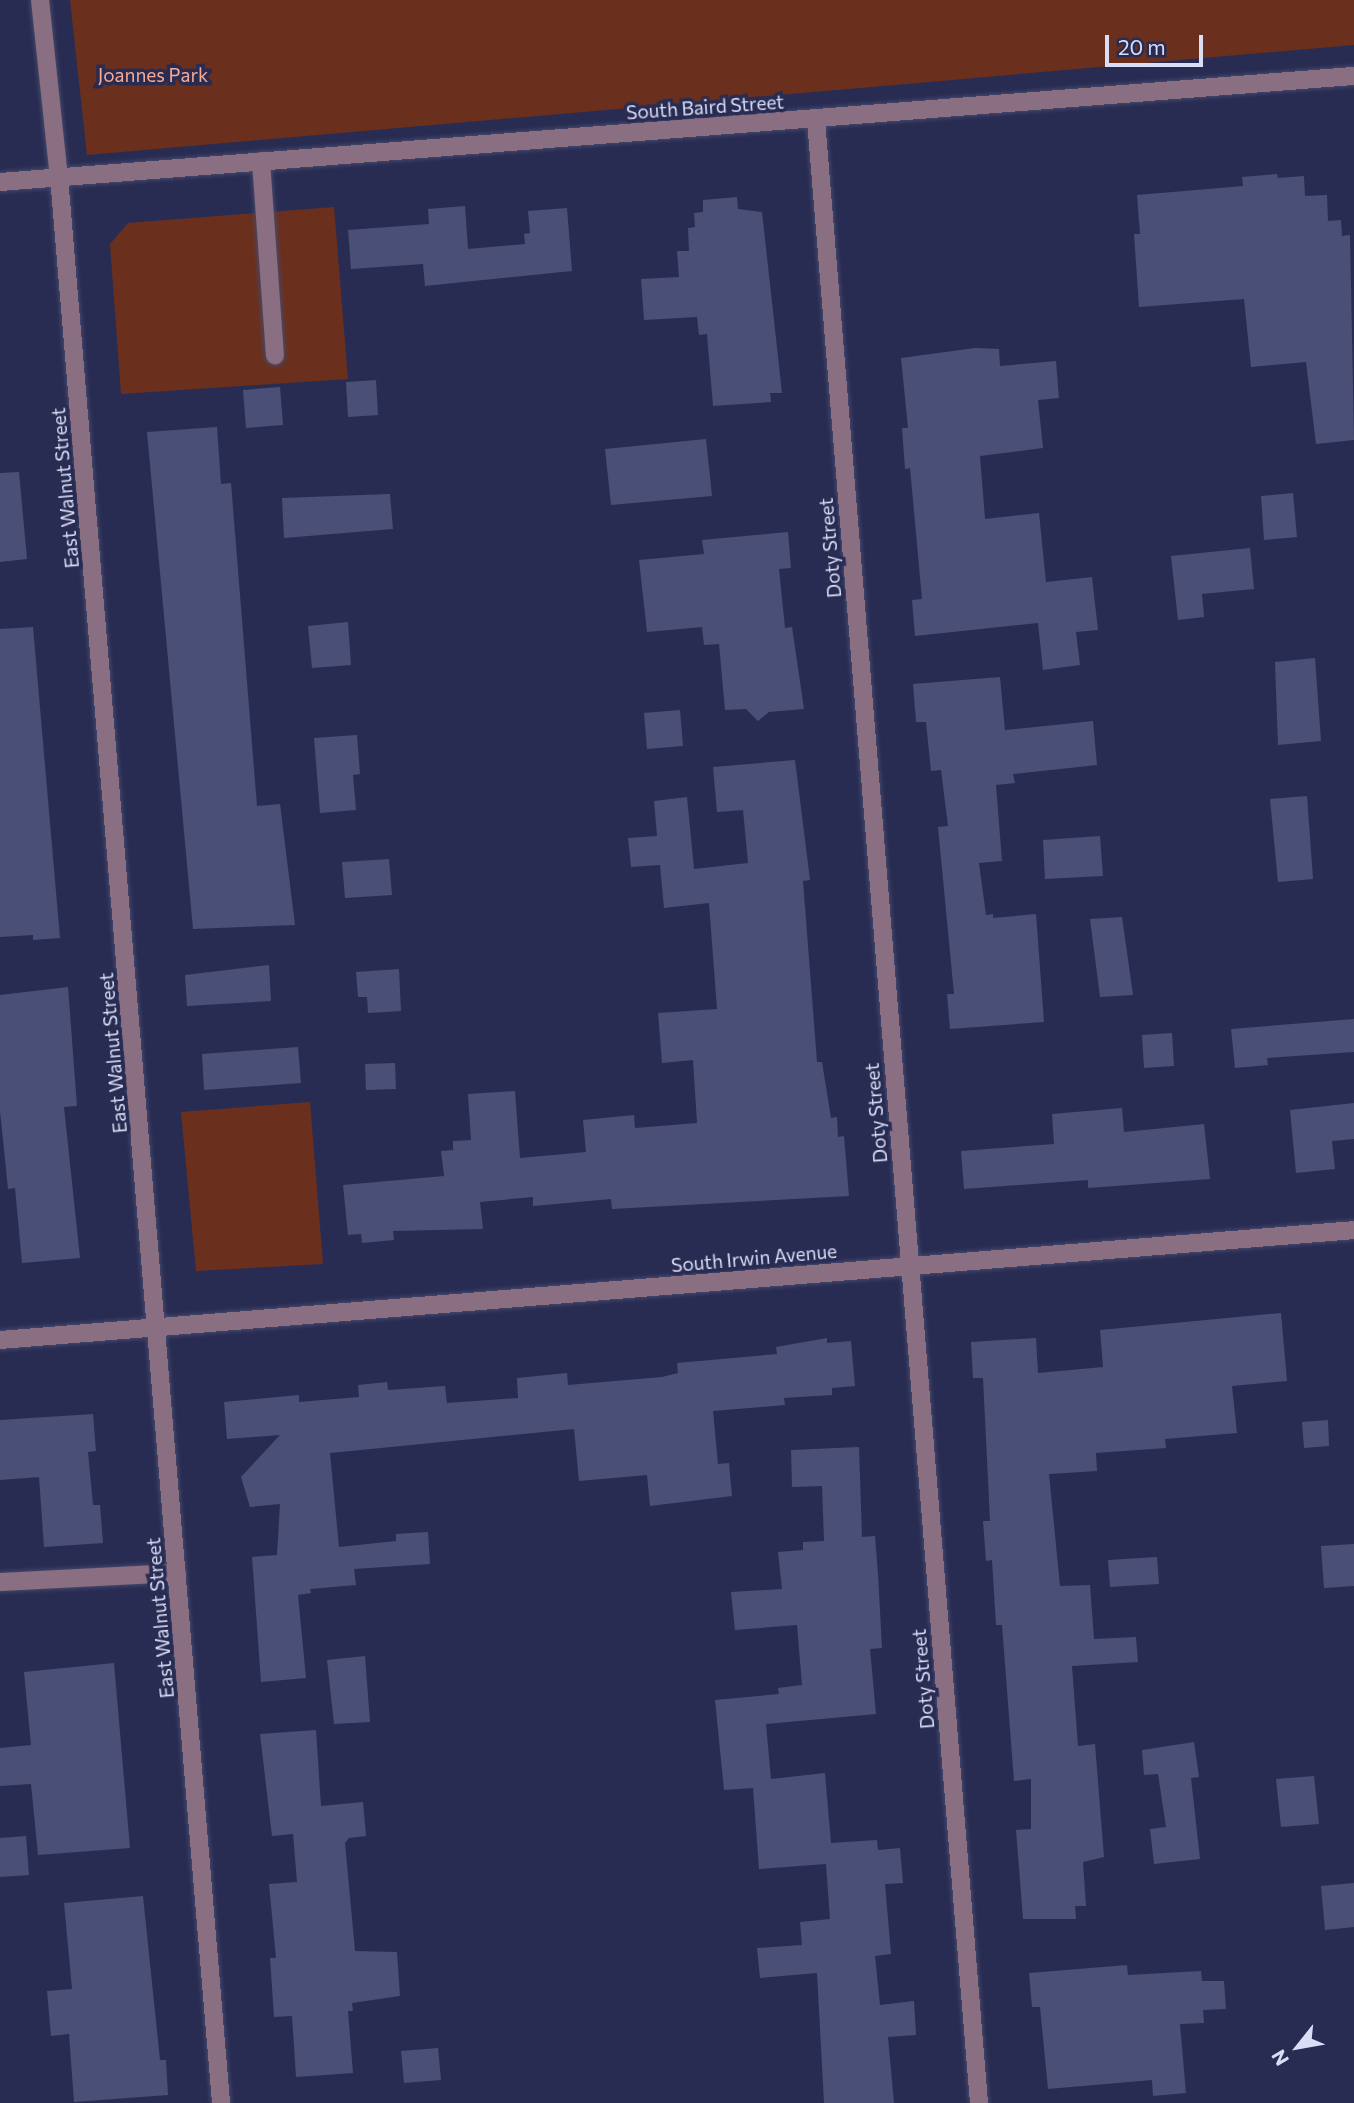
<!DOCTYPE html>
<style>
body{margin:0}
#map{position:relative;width:1354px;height:2103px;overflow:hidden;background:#292c52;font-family:Commissioner,sans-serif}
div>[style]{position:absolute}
.green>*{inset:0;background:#6b301d}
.building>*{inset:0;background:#4a4f77}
.roads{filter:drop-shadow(0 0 2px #45486c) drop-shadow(0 0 2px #45486c)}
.minor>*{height:18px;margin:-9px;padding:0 9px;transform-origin:9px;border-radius:9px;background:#8a6e81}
span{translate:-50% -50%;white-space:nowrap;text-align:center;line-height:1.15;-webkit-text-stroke:7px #292c52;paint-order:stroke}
.park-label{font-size:19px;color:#f9a98f}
.street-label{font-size:19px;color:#d9ddf5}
.north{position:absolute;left:1263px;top:2012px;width:70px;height:70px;-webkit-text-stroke:5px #292c52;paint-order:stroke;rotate:239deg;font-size:19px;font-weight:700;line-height:28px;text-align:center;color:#d9ddf5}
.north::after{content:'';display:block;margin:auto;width:24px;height:32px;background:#d9ddf5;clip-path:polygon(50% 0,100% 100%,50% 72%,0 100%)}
.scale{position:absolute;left:1105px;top:35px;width:98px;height:32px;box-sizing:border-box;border:4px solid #d9ddf5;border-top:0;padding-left:9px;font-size:21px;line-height:24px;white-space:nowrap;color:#d9ddf5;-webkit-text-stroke:5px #292c52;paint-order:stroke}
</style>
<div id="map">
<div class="green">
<i style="clip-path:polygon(70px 0,1354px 0,1354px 45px,87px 155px)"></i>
<i style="clip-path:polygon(334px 207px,348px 379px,121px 394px,110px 244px,128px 223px)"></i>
<i style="clip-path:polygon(310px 1102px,323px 1264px,196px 1271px,181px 1112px)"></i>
</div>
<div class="building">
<i style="clip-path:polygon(1277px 174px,1278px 178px,1304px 176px,1305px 196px,1327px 195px,1328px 221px,1341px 220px,1342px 236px,1350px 235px,1354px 440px,1316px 444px,1306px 362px,1251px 367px,1244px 299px,1139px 307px,1134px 234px,1140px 234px,1137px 195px,1243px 186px,1242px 177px)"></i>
<i style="clip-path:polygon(737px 197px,738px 209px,762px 212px,782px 393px,770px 393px,771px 402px,713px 406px,707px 334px,699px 335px,697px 317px,644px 320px,641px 279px,679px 277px,677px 251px,689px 251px,688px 228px,695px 227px,694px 213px,703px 212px,703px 200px)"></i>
<i style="clip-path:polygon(465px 206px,468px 249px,525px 244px,524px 234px,530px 233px,528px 211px,567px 208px,572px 271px,425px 286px,423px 264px,351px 269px,348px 230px,429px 224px,428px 209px)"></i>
<i style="clip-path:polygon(975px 348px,999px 349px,1000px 366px,1056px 361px,1059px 398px,1038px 400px,1043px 448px,980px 456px,985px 519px,1039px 513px,1046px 582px,1092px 577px,1098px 630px,1076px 632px,1080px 665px,1043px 670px,1038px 623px,915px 636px,912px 600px,922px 599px,910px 468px,905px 469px,902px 428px,908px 428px,901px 358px)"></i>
<i style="clip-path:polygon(376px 380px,378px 415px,348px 417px,346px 382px)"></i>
<i style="clip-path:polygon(280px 387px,283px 425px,246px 428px,243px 390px)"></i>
<i style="clip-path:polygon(217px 427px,221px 484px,231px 483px,257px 806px,280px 804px,295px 925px,193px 929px,147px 432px)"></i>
<i style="clip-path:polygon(706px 439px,712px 496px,611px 505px,605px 449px)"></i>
<i style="clip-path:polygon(19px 472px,27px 559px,0 562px,0 473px)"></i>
<i style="clip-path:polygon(1293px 493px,1297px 537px,1264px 540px,1261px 496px)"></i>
<i style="clip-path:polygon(390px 494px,393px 529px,284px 538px,282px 498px)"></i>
<i style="clip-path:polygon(788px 532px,791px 568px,779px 569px,785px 628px,792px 627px,804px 709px,769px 712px,758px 721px,746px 709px,725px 710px,719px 644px,704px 645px,702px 627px,647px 632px,639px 560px,704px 554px,702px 540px)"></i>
<i style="clip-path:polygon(1250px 548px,1254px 589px,1202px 594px,1204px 617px,1178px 620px,1171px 556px)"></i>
<i style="clip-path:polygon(348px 622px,351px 665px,312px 668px,308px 626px)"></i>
<i style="clip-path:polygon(33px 627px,60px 938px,33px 940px,33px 935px,0 937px,0 629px)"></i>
<i style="clip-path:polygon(1315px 658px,1321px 741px,1278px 745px,1275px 662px)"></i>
<i style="clip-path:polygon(1000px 677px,1005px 730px,1093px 721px,1097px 765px,1013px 774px,1015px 783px,996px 785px,1002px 861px,979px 863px,986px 915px,993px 914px,993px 918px,1036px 914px,1044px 1022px,950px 1029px,947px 994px,954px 994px,938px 827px,948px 826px,941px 770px,931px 771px,926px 722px,916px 722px,913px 684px)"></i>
<i style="clip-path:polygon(680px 710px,683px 746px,647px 749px,644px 713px)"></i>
<i style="clip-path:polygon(357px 735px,360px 774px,353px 775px,356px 810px,320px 813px,314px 738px)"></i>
<i style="clip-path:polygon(795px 760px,810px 880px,803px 881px,817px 1062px,822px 1062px,831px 1118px,837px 1117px,838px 1137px,844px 1136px,849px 1196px,612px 1209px,611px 1199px,533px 1206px,533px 1197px,480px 1202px,483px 1229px,393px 1231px,394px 1240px,362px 1243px,361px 1234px,348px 1235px,343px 1185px,444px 1176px,441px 1151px,453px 1150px,453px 1141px,471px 1140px,468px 1094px,515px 1091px,520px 1158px,586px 1152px,583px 1120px,634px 1115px,635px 1128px,697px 1123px,693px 1060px,662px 1063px,658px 1013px,717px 1009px,709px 903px,664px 908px,660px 865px,631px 867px,628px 838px,657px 836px,654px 801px,687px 797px,694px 869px,748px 863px,743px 810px,717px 812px,713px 767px)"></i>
<i style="clip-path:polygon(1307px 796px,1313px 879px,1278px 882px,1270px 799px)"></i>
<i style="clip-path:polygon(1100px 836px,1103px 876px,1045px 879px,1043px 840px)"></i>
<i style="clip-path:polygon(389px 859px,392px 895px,345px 898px,342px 862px)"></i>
<i style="clip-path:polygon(1122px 917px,1133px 995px,1100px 997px,1090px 919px)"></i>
<i style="clip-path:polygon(269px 965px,271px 1001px,187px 1006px,185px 975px)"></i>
<i style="clip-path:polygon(399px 969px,401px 1011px,368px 1013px,367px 997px,358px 997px,356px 972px)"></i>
<i style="clip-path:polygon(68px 987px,77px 1106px,64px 1107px,80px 1258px,22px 1263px,15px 1188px,8px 1189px,0 1111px,0 995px)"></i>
<i style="clip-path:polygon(1354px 1019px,1354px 1052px,1267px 1058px,1268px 1065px,1235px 1068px,1231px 1029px)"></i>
<i style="clip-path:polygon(1172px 1033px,1174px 1066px,1144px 1068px,1142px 1035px)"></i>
<i style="clip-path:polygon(298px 1047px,301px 1083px,204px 1090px,202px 1054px)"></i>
<i style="clip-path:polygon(395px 1063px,396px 1089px,366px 1090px,365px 1064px)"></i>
<i style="clip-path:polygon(1354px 1103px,1354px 1139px,1332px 1141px,1335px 1169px,1296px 1173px,1290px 1110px)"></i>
<i style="clip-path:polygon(1122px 1108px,1124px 1132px,1204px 1124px,1210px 1179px,1088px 1188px,1088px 1180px,964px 1189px,961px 1151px,1054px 1144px,1052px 1114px)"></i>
<i style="clip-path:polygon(1281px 1313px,1287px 1381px,1232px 1386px,1237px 1433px,1165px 1439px,1166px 1448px,1096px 1453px,1097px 1471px,1049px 1474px,1060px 1586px,1090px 1585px,1094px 1639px,1136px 1637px,1138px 1662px,1072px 1666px,1078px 1746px,1095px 1744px,1104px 1857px,1083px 1862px,1086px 1906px,1075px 1906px,1076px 1919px,1023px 1919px,1016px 1830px,1031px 1829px,1031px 1779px,1014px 1781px,1002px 1625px,996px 1625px,992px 1560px,986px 1561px,983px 1521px,990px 1521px,983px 1378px,973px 1378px,971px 1342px,1036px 1338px,1038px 1373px,1103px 1367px,1100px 1330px)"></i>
<i style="clip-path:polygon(827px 1338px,827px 1343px,851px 1341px,855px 1386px,832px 1388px,832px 1395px,784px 1398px,785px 1405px,713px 1411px,718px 1464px,729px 1463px,732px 1496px,650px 1506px,647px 1475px,579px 1481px,574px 1429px,330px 1453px,339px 1547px,396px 1541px,396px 1534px,428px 1532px,430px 1564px,354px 1569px,356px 1585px,310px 1589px,311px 1593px,298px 1595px,306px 1678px,261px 1682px,252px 1557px,277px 1555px,280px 1504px,250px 1507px,241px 1477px,280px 1435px,227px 1439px,224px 1402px,299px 1395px,299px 1402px,359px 1397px,358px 1385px,387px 1382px,388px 1390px,445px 1386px,447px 1403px,518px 1398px,517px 1378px,567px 1373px,568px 1385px,662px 1377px,678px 1373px,677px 1363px,777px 1354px,776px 1347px)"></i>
<i style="clip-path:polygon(93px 1414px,96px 1451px,88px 1452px,93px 1505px,100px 1505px,103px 1543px,44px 1547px,39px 1477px,0 1480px,0 1420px)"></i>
<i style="clip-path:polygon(1328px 1420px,1329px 1446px,1304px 1448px,1302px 1422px)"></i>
<i style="clip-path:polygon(859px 1447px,862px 1537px,875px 1536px,878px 1574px,882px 1648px,870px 1649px,876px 1714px,766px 1724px,771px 1779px,825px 1773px,831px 1843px,877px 1840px,878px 1850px,900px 1848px,903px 1883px,885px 1884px,891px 1954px,875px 1956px,880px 2005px,914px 2001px,916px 2035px,888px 2037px,894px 2103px,824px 2103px,817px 1973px,760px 1978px,757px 1948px,802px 1945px,800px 1922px,830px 1919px,826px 1864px,759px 1869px,753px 1788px,724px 1790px,715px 1700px,779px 1694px,778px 1688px,802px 1685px,797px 1625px,735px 1630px,731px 1592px,782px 1589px,778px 1552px,803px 1550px,803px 1542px,824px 1541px,822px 1486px,792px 1487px,791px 1450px)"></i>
<i style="clip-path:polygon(1354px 1544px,1354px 1586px,1324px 1588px,1321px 1546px)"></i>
<i style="clip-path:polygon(1157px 1557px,1159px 1584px,1110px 1587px,1108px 1560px)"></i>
<i style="clip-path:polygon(365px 1656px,370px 1722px,334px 1724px,327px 1660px)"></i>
<i style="clip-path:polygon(114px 1663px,130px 1848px,38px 1855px,31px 1784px,0 1786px,0 1748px,31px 1745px,24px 1672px)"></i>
<i style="clip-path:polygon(316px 1730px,321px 1806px,363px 1802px,366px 1836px,349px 1838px,345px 1843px,355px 1951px,397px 1952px,400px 1996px,352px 2003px,353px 2011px,348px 2011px,353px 2073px,296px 2077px,292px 2016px,274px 2017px,270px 1958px,276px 1958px,269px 1884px,297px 1882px,293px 1834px,272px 1836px,260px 1734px)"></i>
<i style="clip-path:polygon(1194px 1742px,1199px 1777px,1191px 1778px,1200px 1859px,1154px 1864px,1150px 1829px,1166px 1827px,1158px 1774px,1144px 1775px,1142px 1750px)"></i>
<i style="clip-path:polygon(1314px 1776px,1319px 1824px,1281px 1827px,1276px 1779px)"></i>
<i style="clip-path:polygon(26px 1836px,29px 1875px,0 1877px,0 1838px)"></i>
<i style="clip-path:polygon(1354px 1883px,1354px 1927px,1325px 1930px,1321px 1886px)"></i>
<i style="clip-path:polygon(143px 1896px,160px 2060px,166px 2060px,168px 2095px,74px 2102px,69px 2034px,51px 2036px,47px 1991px,72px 1989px,64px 1903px)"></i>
<i style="clip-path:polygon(1127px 1965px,1128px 1975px,1201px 1971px,1202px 1981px,1224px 1981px,1226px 2009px,1203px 2010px,1204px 2023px,1180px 2024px,1186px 2093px,1153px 2096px,1152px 2080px,1048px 2089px,1040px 2007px,1032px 2007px,1029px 1973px)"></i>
<i style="clip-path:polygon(438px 2048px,441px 2080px,404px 2083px,401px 2051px)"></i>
</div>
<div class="roads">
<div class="minor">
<i style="left:40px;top:0;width:178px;rotate:83.9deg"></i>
<i style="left:59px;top:177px;width:1933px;rotate:85.19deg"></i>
<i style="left:816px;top:120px;width:1990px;rotate:85.3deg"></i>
<i style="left:261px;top:161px;width:195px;rotate:85.9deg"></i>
<i style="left:0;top:182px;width:1358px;rotate:-4.48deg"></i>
<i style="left:0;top:1340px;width:1358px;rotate:-4.64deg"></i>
<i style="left:0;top:1582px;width:177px;rotate:-2.9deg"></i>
</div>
</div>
<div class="park-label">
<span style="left:153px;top:75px">Joannes Park</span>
</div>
<div class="street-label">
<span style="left:705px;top:107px;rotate:-4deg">South Baird Street</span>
<span style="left:65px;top:488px;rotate:-95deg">East Walnut Street</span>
<span style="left:830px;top:548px;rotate:-95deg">Doty Street</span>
<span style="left:113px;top:1053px;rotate:-95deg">East Walnut Street</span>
<span style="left:876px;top:1113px;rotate:-95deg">Doty Street</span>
<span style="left:754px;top:1258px;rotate:-5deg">South Irwin Avenue</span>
<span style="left:160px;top:1618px;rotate:-95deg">East Walnut Street</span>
<span style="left:923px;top:1679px;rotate:-95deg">Doty Street</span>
</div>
<div class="north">N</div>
<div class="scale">20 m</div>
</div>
